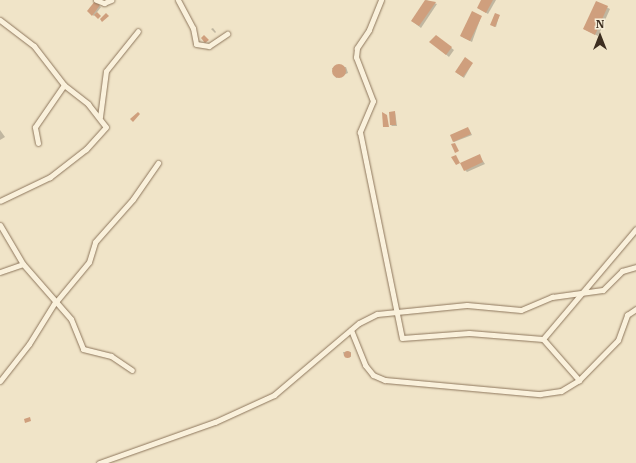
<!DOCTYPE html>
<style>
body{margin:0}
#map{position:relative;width:636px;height:463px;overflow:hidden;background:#f0e4c8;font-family:"IBM Plex Serif",serif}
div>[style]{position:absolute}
.shadow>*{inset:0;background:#0003}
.building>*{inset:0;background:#cf9f7d}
.round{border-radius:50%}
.roads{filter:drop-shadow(0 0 1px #8d765c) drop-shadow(0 0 1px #8d765c)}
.minor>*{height:5px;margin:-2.5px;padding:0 2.5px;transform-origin:2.5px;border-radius:2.5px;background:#faf1dc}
span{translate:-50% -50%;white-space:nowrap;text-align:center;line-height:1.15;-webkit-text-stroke:3px #f7eed8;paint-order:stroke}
.north{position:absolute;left:580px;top:16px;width:40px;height:40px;-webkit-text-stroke:3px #f7eed8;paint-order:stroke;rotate:0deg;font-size:11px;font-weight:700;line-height:16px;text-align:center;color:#3d2e20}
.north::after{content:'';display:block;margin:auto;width:14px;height:18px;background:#3d2e20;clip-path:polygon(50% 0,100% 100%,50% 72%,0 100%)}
</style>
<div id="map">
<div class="shadow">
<i style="clip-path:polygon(426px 0,437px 4px,421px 28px,412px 21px)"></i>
<i style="clip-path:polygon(482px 0,496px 0,488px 14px,478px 8px)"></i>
<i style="clip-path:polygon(597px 2px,610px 9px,598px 36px,584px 29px)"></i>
<i style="clip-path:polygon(95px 3px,101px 7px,94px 16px,88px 11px)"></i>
<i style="clip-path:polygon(499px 16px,496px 27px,493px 26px)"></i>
<i style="clip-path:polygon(481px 17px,472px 42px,464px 38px,461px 36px)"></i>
<i style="clip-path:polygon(213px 28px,216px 32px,215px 33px,211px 29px)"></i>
<i style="clip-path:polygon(436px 36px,454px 50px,449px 57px,433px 44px)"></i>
<i style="clip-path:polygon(472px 64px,464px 78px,457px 73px)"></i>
<i style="clip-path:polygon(346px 67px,348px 73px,336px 78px,332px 68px)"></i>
<i style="clip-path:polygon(395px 112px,397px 126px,392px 126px,391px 125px)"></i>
<i style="clip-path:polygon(469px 129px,472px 135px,454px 142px,451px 135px)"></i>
<i style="clip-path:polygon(0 130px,5px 137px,0 140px)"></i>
<i style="clip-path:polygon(479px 155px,485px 164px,467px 172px,465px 170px)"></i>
<i style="clip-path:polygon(343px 352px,351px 352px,351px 357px,344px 356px)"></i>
</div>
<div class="building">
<i style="clip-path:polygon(425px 0,436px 2px,419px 26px,411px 21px)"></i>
<i style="clip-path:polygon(481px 0,493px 0,486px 13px,477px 8px)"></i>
<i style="clip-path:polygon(95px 1px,100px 5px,92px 16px,87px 11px)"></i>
<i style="clip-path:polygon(596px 1px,608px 6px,595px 35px,583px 29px)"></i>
<i style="clip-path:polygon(472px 11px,482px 16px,470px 41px,460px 36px)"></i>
<i style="clip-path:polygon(97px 12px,101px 16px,98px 19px,94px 15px)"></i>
<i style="clip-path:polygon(106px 13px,109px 16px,102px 22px,100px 19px)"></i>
<i style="clip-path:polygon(495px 13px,500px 15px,495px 27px,490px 25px)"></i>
<i style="clip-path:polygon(204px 35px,209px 40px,205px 43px,201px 38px)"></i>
<i style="clip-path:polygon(436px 35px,452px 47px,446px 55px,429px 42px)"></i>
<i style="clip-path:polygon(465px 57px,473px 63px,463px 77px,455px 72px)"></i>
<i class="round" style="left:332px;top:64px;width:14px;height:14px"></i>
<i style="clip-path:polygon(395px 111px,396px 125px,390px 125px,389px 112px)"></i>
<i style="clip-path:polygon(138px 112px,140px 114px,133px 122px,130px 119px)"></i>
<i style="clip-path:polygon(382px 112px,387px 115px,389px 127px,383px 127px)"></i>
<i style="clip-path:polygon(468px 127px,471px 134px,453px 142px,450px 135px)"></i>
<i style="clip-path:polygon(455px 143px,459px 151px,455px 153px,451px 144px)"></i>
<i style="clip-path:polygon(480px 154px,483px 162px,464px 171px,460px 163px)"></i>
<i style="clip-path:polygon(456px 155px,460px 163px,456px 165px,451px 157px)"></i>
<i class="round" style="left:343.5px;top:350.5px;width:7px;height:7px"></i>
<i style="clip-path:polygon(30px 417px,31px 421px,25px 423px,24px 419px)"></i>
</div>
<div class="roads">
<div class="minor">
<i style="left:96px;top:0;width:9px;rotate:21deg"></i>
<i style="left:104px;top:3px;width:8px;rotate:-23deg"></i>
<i style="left:178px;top:0;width:32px;rotate:62deg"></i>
<i style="left:193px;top:28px;width:16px;rotate:79deg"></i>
<i style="left:196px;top:44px;width:13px;rotate:9deg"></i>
<i style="left:209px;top:46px;width:22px;rotate:-34deg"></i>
<i style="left:381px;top:0;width:32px;rotate:112deg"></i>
<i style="left:369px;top:30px;width:22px;rotate:124deg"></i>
<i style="left:357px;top:48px;width:9px;rotate:96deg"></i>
<i style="left:356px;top:57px;width:47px;rotate:68.9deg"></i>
<i style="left:373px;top:101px;width:34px;rotate:113deg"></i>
<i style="left:360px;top:132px;width:210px;rotate:78.5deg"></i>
<i style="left:402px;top:338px;width:67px;rotate:-4.3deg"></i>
<i style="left:469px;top:333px;width:74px;rotate:4.6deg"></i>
<i style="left:543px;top:339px;width:55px;rotate:48.7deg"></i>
<i style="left:0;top:20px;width:43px;rotate:37.4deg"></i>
<i style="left:34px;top:46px;width:49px;rotate:52.4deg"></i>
<i style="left:64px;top:85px;width:31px;rotate:38deg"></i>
<i style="left:88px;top:104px;width:29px;rotate:52deg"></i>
<i style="left:106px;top:127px;width:30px;rotate:132deg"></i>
<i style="left:86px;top:149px;width:46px;rotate:142.1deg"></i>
<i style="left:50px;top:177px;width:55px;rotate:154.4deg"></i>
<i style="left:100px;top:117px;width:46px;rotate:-82.6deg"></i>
<i style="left:106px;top:71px;width:51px;rotate:-51.3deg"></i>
<i style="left:38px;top:143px;width:16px;rotate:-101deg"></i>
<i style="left:35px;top:127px;width:51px;rotate:-55.4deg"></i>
<i style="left:0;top:225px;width:45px;rotate:59.5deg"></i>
<i style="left:23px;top:264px;width:73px;rotate:48.9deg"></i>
<i style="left:71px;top:319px;width:32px;rotate:68deg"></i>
<i style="left:83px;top:349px;width:29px;rotate:14deg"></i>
<i style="left:111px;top:356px;width:25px;rotate:34deg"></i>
<i style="left:0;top:272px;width:24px;rotate:-19deg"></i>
<i style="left:55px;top:303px;width:53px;rotate:-50.3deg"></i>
<i style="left:89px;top:262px;width:21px;rotate:-73deg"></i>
<i style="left:95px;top:242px;width:57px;rotate:-48.5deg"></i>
<i style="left:133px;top:199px;width:44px;rotate:-55.2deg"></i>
<i style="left:351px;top:330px;width:38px;rotate:68deg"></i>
<i style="left:365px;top:365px;width:13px;rotate:51deg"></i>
<i style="left:373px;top:375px;width:13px;rotate:23deg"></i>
<i style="left:385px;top:380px;width:156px;rotate:5.2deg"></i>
<i style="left:540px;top:394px;width:21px;rotate:-8deg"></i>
<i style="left:561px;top:391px;width:21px;rotate:-31deg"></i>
<i style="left:579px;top:380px;width:56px;rotate:-45.7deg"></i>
<i style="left:618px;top:340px;width:27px;rotate:-70deg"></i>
<i style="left:627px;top:315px;width:11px;rotate:-34deg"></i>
<i style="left:543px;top:339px;width:144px;rotate:-49.8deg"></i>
<i style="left:0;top:381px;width:47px;rotate:-51.9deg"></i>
<i style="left:29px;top:344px;width:49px;rotate:-58.2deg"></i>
<i style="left:99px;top:463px;width:123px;rotate:-19.5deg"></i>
<i style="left:215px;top:422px;width:65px;rotate:-24.6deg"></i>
<i style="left:274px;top:395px;width:111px;rotate:-40.3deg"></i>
<i style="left:359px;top:323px;width:20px;rotate:-27deg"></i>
<i style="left:377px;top:314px;width:90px;rotate:-5.7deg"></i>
<i style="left:467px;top:305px;width:54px;rotate:5.3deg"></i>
<i style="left:521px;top:310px;width:34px;rotate:-23deg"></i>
<i style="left:552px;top:297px;width:51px;rotate:-7.8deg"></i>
<i style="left:603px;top:290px;width:27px;rotate:-45deg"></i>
<i style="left:622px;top:271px;width:15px;rotate:-16deg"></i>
</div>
</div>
<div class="north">N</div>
</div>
